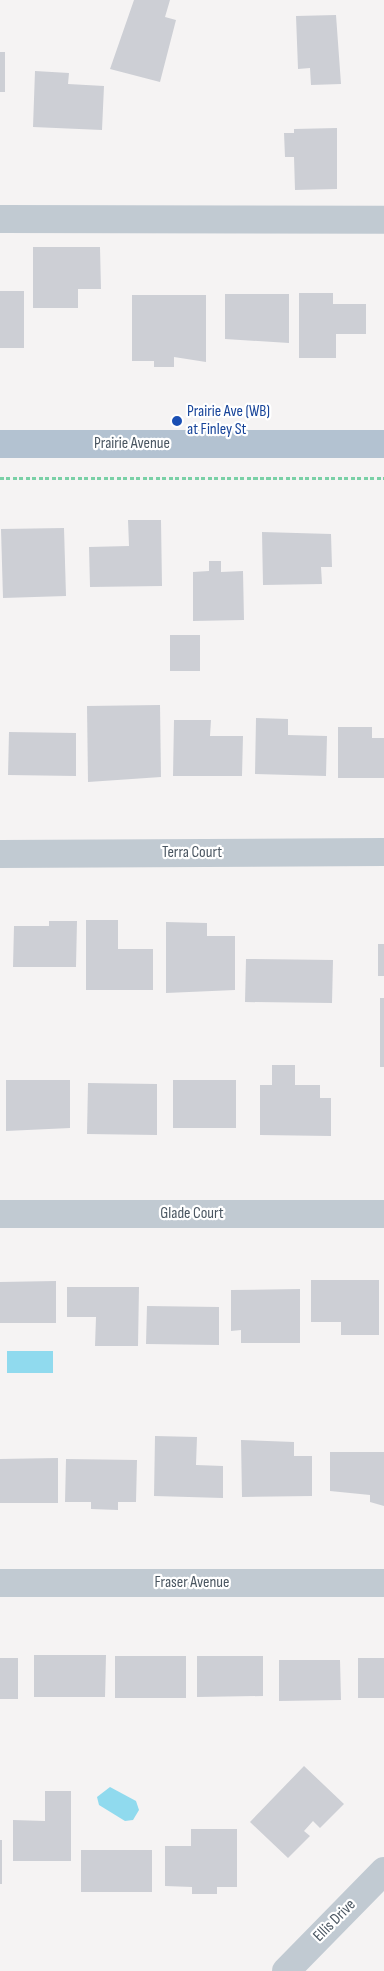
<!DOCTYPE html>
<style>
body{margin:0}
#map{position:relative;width:384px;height:1971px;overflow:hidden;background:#f5f3f3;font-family:"Sofia Sans Condensed",sans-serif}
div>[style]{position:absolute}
.water>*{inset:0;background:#90daee}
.building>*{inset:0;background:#cdcfd5}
.path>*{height:3px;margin-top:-1.5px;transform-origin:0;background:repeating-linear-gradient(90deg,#7ad0a6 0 4px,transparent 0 6.5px)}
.minor>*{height:28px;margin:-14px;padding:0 14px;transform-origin:14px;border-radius:14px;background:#c1cad2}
.major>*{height:28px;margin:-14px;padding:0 14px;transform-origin:14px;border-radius:14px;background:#b3c2d1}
.dots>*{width:14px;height:14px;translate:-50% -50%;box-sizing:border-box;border:2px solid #fff;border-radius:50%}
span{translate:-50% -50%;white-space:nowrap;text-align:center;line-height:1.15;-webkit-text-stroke:4.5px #fff;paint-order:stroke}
.transit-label{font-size:16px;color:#164399}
.left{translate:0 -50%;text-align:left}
.street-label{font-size:16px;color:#4a5661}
</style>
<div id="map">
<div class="water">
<i style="clip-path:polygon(7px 1351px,53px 1351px,53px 1373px,7px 1373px)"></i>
<i style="clip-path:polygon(110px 1787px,136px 1801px,139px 1810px,133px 1820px,125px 1821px,99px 1805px,97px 1797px)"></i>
</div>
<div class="building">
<i style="clip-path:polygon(134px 0,170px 0,165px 17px,176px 20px,160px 82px,110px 69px)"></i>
<i style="clip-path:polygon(336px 15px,341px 84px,311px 85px,310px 68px,298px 69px,296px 16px)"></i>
<i style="clip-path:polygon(0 52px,5px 52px,5px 92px,0 92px)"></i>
<i style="clip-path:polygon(35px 71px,69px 73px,68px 84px,104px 86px,102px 130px,33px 127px)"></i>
<i style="clip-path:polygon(337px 128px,337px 189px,295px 190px,294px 157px,285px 157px,284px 133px,294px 133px,294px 129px)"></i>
<i style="clip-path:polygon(33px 247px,100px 247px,101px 289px,78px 289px,78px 308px,33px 308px)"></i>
<i style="clip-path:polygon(0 291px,24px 291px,24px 348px,0 348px)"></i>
<i style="clip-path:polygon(299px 293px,333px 293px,333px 304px,366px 304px,366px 334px,336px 334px,336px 358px,299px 358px)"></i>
<i style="clip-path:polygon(225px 294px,289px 294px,289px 343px,225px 339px)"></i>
<i style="clip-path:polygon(132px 295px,206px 295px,206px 362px,174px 357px,174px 367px,154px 367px,154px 361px,132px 361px)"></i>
<i style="clip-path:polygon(128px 520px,161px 520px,162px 586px,90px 587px,89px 547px,129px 546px)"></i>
<i style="clip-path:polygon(64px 528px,66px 596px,3px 598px,1px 529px)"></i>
<i style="clip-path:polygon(262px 532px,331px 534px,332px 567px,321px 567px,322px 584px,263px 585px)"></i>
<i style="clip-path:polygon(209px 561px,221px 561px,221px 572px,243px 571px,244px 620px,193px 621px,193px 572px,209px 571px)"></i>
<i style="clip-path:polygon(170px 635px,200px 635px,200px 671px,170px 671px)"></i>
<i style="clip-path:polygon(160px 705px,161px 777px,88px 782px,87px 706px)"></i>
<i style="clip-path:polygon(256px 718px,288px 719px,288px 735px,327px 736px,326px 776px,255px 774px)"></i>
<i style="clip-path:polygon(174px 720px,211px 720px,210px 736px,243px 736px,242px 776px,173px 776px)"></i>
<i style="clip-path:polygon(338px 727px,372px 727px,372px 738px,384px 738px,384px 778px,338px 778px)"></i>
<i style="clip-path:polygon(9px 732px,76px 733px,76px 776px,8px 775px)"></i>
<i style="clip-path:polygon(86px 920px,118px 920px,118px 949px,153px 949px,153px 990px,86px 990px)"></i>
<i style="clip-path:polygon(49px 921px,77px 921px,76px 967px,13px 967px,14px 926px,49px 926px)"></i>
<i style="clip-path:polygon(166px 922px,207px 923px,207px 936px,235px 936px,235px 990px,166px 993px)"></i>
<i style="clip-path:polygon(378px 944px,384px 944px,384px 976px,378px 976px)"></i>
<i style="clip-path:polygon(246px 959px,333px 960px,332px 1003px,245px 1002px)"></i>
<i style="clip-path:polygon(380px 998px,384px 998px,384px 1067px,380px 1067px)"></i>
<i style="clip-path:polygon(272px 1065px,295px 1065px,295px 1085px,320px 1085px,320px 1098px,331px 1098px,331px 1136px,260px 1135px,260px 1085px,272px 1085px)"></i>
<i style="clip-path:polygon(6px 1080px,70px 1080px,70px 1128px,6px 1131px)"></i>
<i style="clip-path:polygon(173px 1080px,236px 1080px,236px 1128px,173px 1128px)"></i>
<i style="clip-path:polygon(88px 1083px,157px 1084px,157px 1135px,87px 1134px)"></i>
<i style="clip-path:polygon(311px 1280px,379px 1280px,379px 1335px,341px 1335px,341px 1322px,311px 1322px)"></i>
<i style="clip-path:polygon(56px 1281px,56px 1323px,0 1323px,0 1282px)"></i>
<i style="clip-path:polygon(67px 1287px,139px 1287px,138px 1346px,95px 1346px,96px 1317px,67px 1317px)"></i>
<i style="clip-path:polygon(300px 1289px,300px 1343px,241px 1343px,241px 1330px,231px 1331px,231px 1290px)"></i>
<i style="clip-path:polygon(147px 1306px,219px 1307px,219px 1345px,146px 1344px)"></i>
<i style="clip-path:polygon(155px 1436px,197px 1437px,196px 1465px,223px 1466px,223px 1498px,154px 1496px)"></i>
<i style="clip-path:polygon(241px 1440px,294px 1442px,294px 1456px,312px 1456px,312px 1496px,242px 1497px)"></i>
<i style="clip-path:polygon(330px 1452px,384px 1452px,384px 1506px,370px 1502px,370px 1495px,330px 1491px)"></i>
<i style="clip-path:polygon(58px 1458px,58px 1503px,0 1503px,0 1459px)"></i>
<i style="clip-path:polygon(66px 1459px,137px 1460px,136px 1502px,118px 1502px,118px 1510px,91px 1509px,91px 1502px,65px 1502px)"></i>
<i style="clip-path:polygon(34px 1655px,106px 1655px,105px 1697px,34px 1697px)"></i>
<i style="clip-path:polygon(115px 1656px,186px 1656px,186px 1698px,115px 1698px)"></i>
<i style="clip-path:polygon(197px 1656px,263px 1656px,263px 1696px,197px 1697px)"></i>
<i style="clip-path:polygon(0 1658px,18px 1658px,18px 1699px,0 1699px)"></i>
<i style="clip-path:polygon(358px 1658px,384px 1658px,384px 1698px,358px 1698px)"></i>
<i style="clip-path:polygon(279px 1660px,340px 1660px,341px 1700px,279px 1701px)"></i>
<i style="clip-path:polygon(304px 1766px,344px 1804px,320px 1828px,313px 1821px,304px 1831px,310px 1836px,288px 1858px,250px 1822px)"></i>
<i style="clip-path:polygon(45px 1791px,71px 1791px,71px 1861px,13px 1861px,13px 1820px,45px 1821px)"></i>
<i style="clip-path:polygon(191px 1829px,237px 1829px,237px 1887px,217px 1887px,217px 1894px,192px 1894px,192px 1887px,165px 1886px,165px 1846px,191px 1846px)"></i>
<i style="clip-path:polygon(0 1840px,2px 1840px,2px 1884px,0 1884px)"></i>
<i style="clip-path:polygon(81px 1850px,152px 1850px,152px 1892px,81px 1892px)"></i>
</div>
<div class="path">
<i style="left:0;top:478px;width:384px"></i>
</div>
<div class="minor">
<i style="left:0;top:219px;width:384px;rotate:0.1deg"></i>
<i style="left:0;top:854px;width:384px;rotate:-0.3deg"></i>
<i style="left:0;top:1214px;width:384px"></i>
<i style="left:0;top:1583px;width:384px"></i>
<i style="left:286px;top:1971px;width:140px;rotate:-45.6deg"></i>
</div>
<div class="major">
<i style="left:0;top:444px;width:384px"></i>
</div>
<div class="dots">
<i style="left:177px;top:421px;background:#1a4fb4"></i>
</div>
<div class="transit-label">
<span class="left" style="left:187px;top:421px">Prairie Ave (WB)<br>at Finley St</span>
</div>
<div class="street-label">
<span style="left:132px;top:444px">Prairie Avenue</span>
<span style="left:192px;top:853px">Terra Court</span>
<span style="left:192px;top:1214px">Glade Court</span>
<span style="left:192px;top:1583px">Fraser Avenue</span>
<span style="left:335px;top:1921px;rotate:-45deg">Ellis Drive</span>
</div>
</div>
